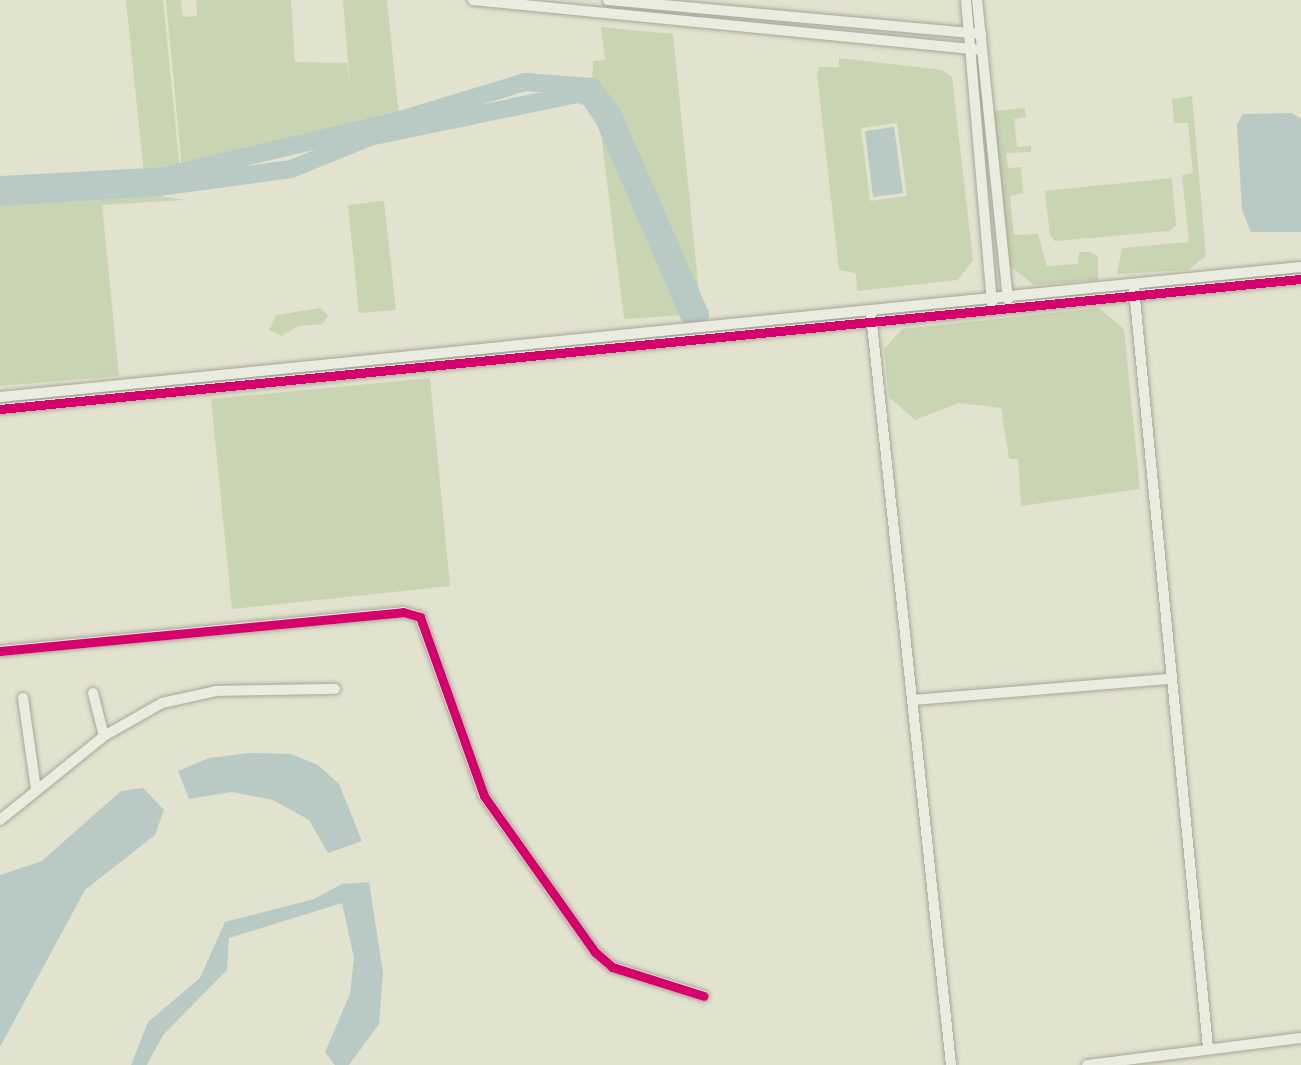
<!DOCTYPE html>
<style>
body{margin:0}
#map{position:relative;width:1301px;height:1065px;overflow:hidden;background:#e2e3cf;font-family:"IBM Plex Serif",serif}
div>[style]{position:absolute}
.green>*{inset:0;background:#c9d4b3}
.water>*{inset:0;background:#b9c9c4}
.river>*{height:18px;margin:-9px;padding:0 9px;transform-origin:9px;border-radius:9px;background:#b9c9c4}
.roads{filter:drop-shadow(0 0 2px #a8a798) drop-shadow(0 0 2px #a8a798)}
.minor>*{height:10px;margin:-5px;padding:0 5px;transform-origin:5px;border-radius:5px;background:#ebece0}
.cycleway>*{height:9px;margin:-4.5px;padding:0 4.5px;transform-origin:4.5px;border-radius:4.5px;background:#d6006c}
span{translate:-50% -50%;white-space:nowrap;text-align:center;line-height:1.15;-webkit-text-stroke:6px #f2f3d6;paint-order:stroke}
</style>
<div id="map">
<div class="green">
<i style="clip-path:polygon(126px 0,163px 0,180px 170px,144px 174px)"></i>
<i style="clip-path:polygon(166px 0,181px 0,183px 17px,197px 16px,196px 0,291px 0,295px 62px,347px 63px,350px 86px,343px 0,387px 0,399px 117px,182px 170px)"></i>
<i style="clip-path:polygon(601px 27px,673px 34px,701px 312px,613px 118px,592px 87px,593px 61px,605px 60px)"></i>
<i style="clip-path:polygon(evenodd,839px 58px,942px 70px,952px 77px,973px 260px,958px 280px,857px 291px,856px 273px,839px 270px,817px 73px,819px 67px,839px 67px,839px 58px,897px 123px,907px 196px,870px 201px,861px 128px,897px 123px)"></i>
<i style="clip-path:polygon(577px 94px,589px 97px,603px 115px,686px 315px,624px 319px,600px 126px,591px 105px)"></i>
<i style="clip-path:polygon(1192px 96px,1206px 256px,1188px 270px,1117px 274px,1122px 248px,1189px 242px,1182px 175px,1193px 173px,1188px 123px,1174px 123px,1172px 99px)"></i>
<i style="clip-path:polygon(1025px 108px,1026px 117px,1014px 119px,1017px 147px,1031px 146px,1031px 152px,1006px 153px,1008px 168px,1021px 167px,1023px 193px,1010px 196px,1014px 235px,1038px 234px,1047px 266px,1078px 264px,1079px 252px,1090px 252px,1098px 256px,1098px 280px,1034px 285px,1010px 266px,994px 111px)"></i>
<i style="clip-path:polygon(1172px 178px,1176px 225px,1170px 231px,1055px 241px,1050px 235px,1045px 191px)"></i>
<i style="clip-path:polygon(153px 188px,160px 196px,185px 200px,102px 205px,119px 376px,0 386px,0 201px)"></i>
<i style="clip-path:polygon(384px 201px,396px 310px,359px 313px,348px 205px)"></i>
<i style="clip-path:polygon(321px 308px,328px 316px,322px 324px,298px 326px,282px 336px,269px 330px,276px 315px)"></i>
<i style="clip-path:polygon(1099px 308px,1124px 329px,1140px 489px,1021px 506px,1018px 459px,1009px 459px,1001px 408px,959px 403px,915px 420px,889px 397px,884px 349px,902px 329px)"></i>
<i style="clip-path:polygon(430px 378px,450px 586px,232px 609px,211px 399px)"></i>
</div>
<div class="water">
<i style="clip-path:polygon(1292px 113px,1301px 119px,1301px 232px,1251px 232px,1242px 210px,1237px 125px,1243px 114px)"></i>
<i style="clip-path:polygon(894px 127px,903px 193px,873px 197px,865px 131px)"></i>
<i style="clip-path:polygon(249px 753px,291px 754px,318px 765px,339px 784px,362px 841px,328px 853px,309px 820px,273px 800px,232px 792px,189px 799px,178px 771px,209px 758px)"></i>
<i style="clip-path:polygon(143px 788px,164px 810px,155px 835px,85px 890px,0 1047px,0 875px,42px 861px,121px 791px)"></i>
<i style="clip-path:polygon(369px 882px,383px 973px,379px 1024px,349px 1065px,335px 1065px,325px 1052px,350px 994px,354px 958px,342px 903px,229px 938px,227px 970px,163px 1035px,147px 1065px,131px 1065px,148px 1022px,200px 978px,225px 922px,314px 899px,342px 884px)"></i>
</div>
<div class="river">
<i style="left:0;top:185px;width:164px;rotate:-3.1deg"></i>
<i style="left:164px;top:176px;width:243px;rotate:-13.3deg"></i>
<i style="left:400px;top:120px;width:131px;rotate:-16.9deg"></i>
<i style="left:525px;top:82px;width:67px;rotate:4.3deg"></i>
<i style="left:592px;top:87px;width:34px;rotate:53deg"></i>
<i style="left:612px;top:114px;width:219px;rotate:66.3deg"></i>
<i style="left:700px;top:314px;width:11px;rotate:175deg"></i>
<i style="left:689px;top:315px;width:214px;rotate:-113.4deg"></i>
<i style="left:604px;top:119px;width:27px;rotate:-124deg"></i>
<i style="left:589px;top:97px;width:12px;rotate:-166deg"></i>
<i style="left:577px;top:94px;width:211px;rotate:168.3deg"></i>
<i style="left:370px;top:137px;width:85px;rotate:157.9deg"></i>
<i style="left:291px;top:169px;width:133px;rotate:172.2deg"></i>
<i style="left:159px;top:187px;width:159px;rotate:176.4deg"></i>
</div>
<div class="roads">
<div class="minor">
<i style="left:473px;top:0;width:511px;rotate:5.61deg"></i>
<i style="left:608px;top:0;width:375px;rotate:5.2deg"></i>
<i style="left:966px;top:0;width:304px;rotate:85.1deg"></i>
<i style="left:977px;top:0;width:301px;rotate:84.1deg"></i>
<i style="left:1134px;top:289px;width:763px;rotate:84.43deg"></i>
<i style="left:871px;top:315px;width:754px;rotate:83.91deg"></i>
<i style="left:0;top:397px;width:1307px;rotate:-5.71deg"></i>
<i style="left:0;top:409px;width:1307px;rotate:-5.71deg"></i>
<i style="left:0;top:651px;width:405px;rotate:-5.5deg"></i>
<i style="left:403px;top:612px;width:18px;rotate:16deg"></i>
<i style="left:420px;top:617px;width:190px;rotate:70.3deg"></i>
<i style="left:484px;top:796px;width:191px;rotate:54.6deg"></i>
<i style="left:595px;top:952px;width:23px;rotate:41deg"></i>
<i style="left:612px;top:967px;width:96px;rotate:17.5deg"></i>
<i style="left:93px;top:693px;width:44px;rotate:75.7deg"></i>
<i style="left:23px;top:698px;width:92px;rotate:81.9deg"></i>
<i style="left:912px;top:700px;width:258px;rotate:-4.7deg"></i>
<i style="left:0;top:820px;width:134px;rotate:-38.9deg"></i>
<i style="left:104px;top:736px;width:67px;rotate:-29.6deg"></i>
<i style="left:162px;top:703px;width:55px;rotate:-12.5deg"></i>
<i style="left:216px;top:691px;width:119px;rotate:-1deg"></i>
<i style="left:1087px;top:1065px;width:216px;rotate:-7.2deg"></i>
</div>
</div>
<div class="cycleway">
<i style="left:0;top:409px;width:1307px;rotate:-5.71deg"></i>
<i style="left:0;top:651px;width:405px;rotate:-5.5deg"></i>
<i style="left:403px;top:612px;width:18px;rotate:16deg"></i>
<i style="left:420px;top:617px;width:190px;rotate:70.3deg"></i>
<i style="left:484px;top:796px;width:191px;rotate:54.6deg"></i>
<i style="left:595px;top:952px;width:23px;rotate:41deg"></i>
<i style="left:612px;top:967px;width:96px;rotate:17.5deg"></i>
</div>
</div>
